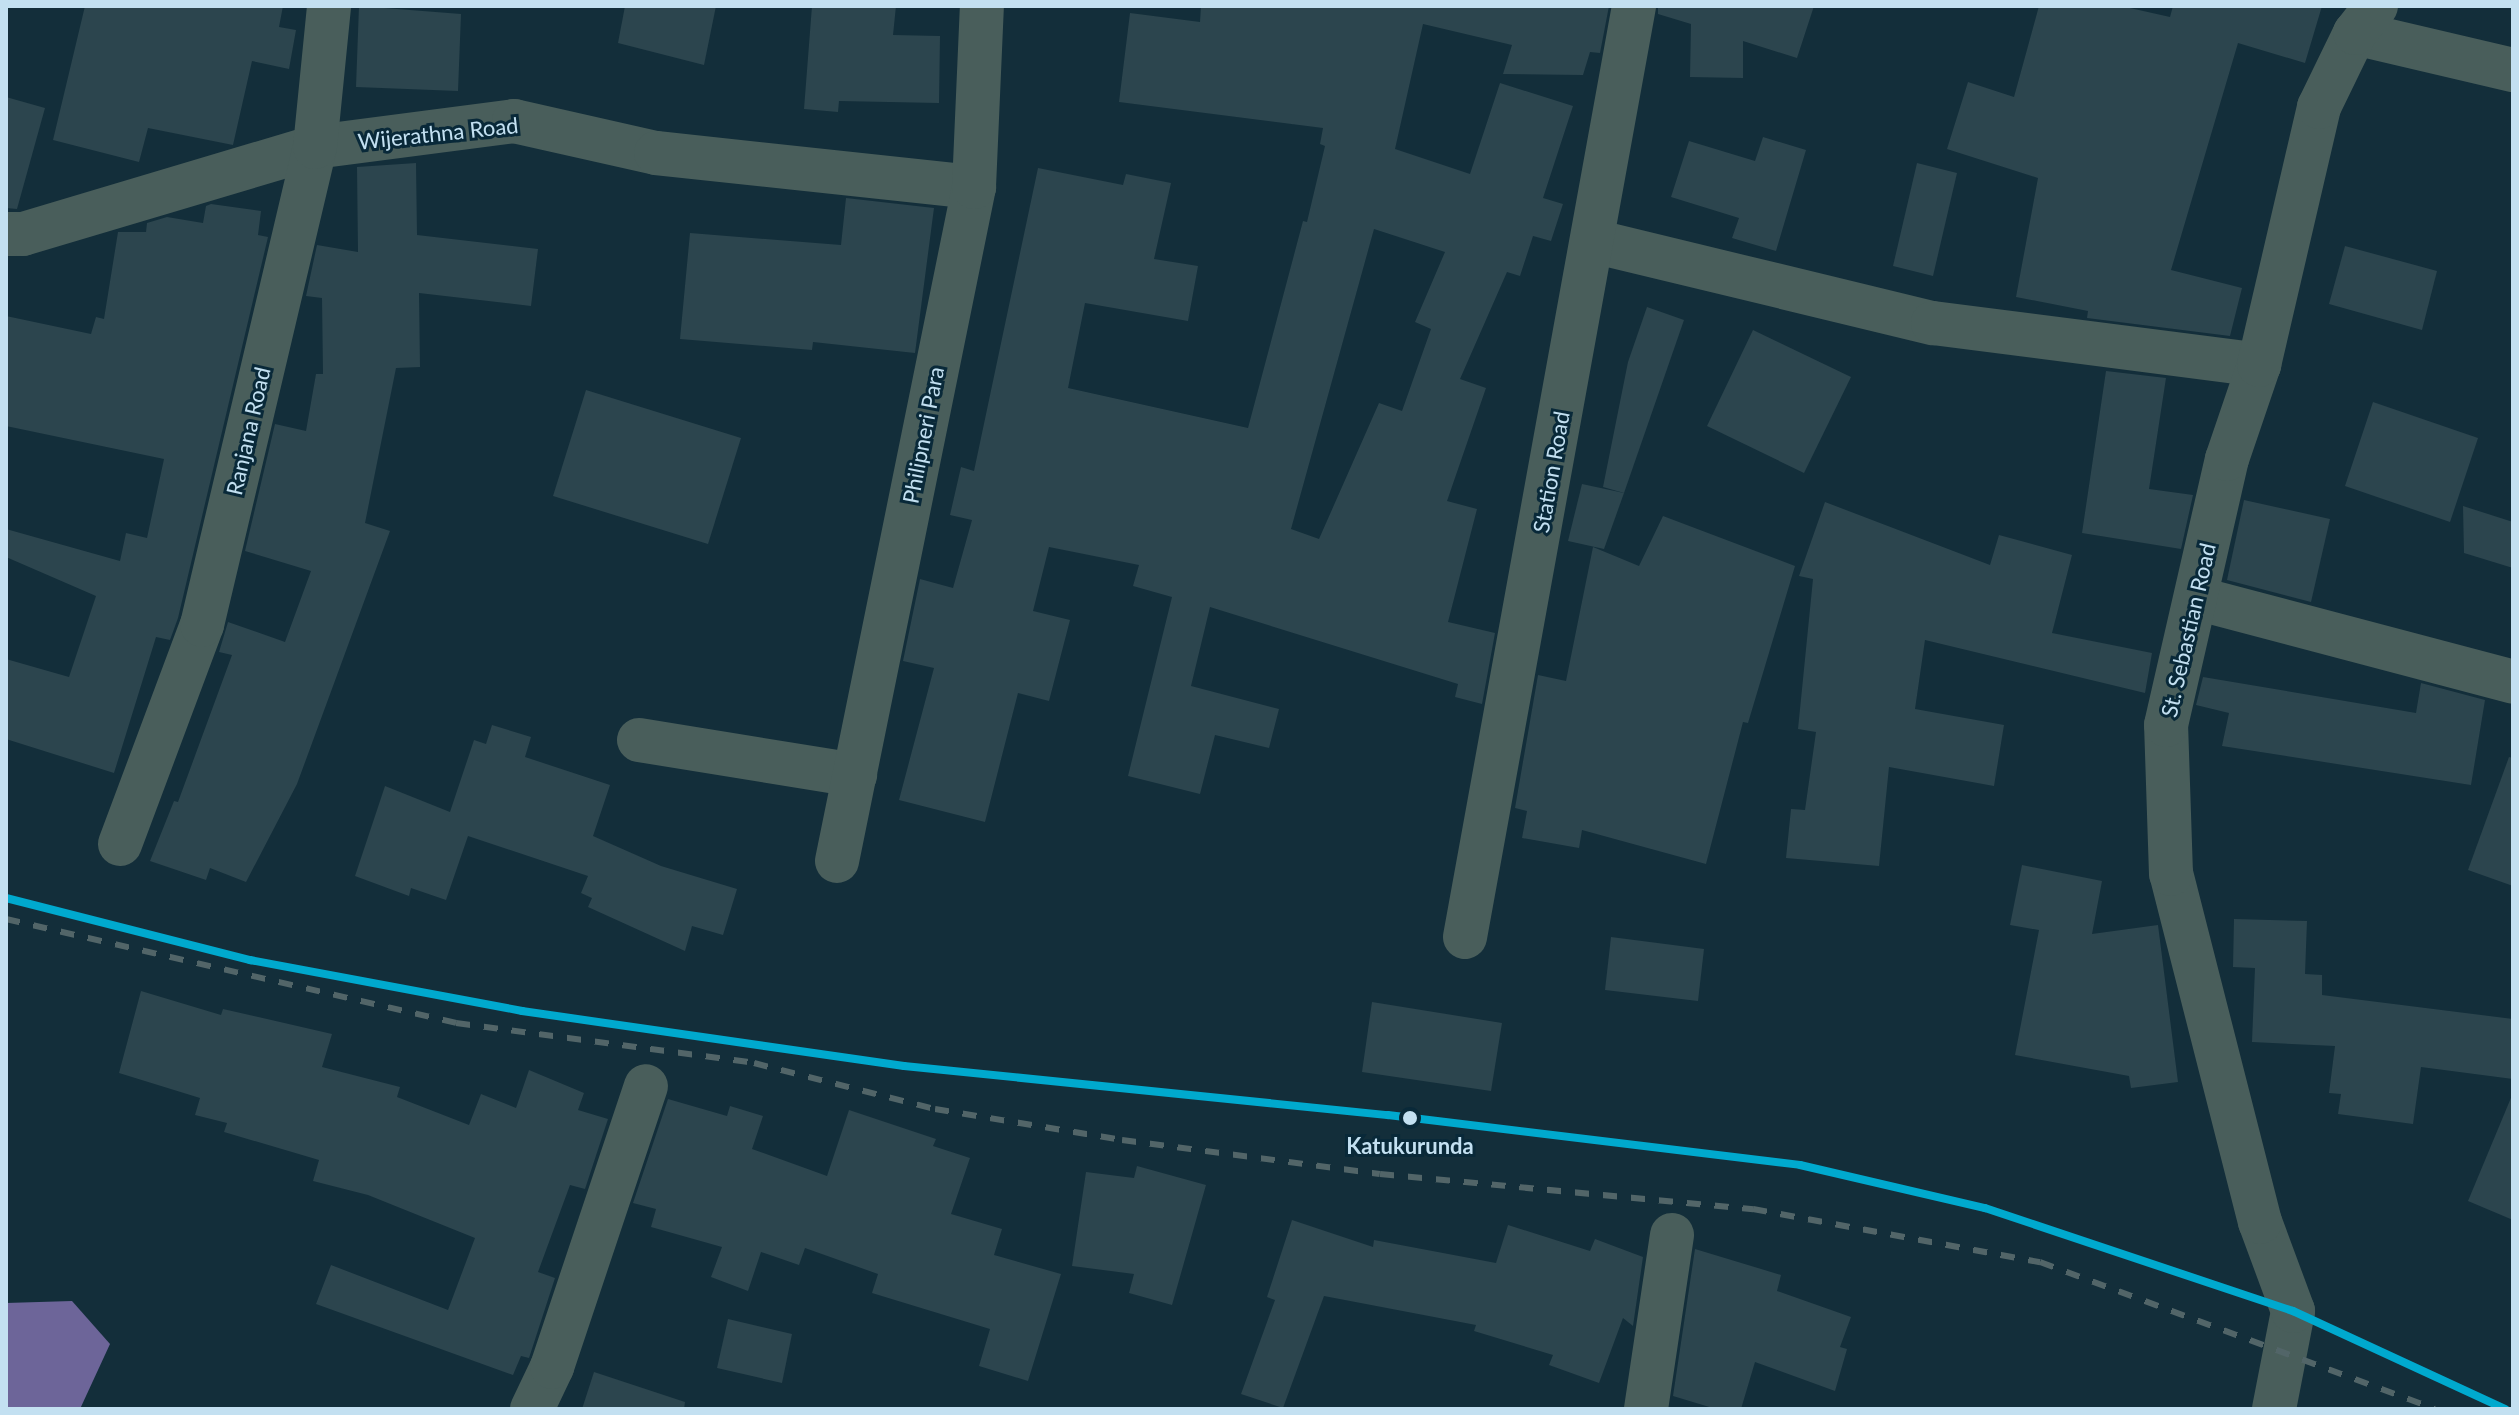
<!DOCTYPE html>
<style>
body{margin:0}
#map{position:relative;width:2519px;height:1415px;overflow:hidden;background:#132e3a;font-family:Lato,sans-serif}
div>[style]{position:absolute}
.water>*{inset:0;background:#6d6599}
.building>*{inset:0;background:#2c454e}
.minor>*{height:44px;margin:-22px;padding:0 22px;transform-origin:22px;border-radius:22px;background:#495e5b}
.rail>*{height:6px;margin-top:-3px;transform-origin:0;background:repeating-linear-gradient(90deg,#526568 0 14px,transparent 0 28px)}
.rail-1>*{height:8px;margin:-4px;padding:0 4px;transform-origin:4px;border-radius:4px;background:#00a9ce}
.dots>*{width:22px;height:22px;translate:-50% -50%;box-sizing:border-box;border:4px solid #092939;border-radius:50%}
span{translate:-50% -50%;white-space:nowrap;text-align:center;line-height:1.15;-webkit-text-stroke:6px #092939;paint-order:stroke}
.street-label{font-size:22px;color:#c3e0f1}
.stop-label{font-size:22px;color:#c3e0f1;font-weight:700}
.frame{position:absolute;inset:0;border:8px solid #c3e0f1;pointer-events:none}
</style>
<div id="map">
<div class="water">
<i style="clip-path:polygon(72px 1301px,110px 1344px,80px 1409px,6px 1409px,6px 1303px)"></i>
</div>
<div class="building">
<i style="clip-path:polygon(85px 6px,283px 6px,279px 27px,296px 30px,289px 69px,252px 61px,233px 145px,148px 128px,139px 162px,53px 140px)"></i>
<i style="clip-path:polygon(359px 6px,461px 14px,458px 91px,356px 87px)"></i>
<i style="clip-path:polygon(625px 6px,716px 6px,704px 65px,618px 43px)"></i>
<i style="clip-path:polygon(812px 6px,896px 6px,893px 35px,940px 36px,939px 103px,839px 101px,838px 112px,804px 109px)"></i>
<i style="clip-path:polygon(evenodd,1201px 6px,1609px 6px,1600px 53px,1590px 52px,1583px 75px,1503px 74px,1512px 45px,1423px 24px,1395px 149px,1470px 174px,1500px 83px,1573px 106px,1543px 198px,1563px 204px,1551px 241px,1533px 236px,1520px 276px,1507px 272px,1460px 379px,1486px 388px,1447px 501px,1477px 509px,1448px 622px,1495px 633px,1482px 704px,1455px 697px,1458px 684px,1210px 607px,1191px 686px,1279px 709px,1269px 748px,1215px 735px,1200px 794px,1128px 776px,1172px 597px,1133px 586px,1139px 565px,1049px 547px,1033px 611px,1070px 620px,1049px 701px,1018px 693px,985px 822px,899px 800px,934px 668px,903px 661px,920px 579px,953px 588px,972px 520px,950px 515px,961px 467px,974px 471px,1038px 168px,1123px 185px,1126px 174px,1171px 183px,1154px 259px,1198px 266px,1188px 321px,1085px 303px,1068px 388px,1248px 428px,1303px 221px,1307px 222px,1325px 146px,1320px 144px,1323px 128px,1119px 102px,1130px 13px,1200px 22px,1201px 6px,1374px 229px,1445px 252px,1415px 322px,1431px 329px,1402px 411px,1379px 403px,1319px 539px,1291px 529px,1374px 229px)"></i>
<i style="clip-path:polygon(1658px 6px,1814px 6px,1797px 58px,1743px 41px,1743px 78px,1690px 77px,1691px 24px,1658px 14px)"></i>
<i style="clip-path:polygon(2039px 6px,2121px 6px,2170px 17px,2173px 6px,2322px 6px,2305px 63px,2238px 43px,2171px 270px,2242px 288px,2230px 336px,2087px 318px,2088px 311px,2016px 297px,2038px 178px,1947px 149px,1968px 82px,2014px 97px)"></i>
<i style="clip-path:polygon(6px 97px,45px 108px,17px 209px,6px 208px)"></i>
<i style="clip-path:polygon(1763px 137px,1806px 150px,1776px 251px,1732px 238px,1739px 218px,1671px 197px,1689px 141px,1755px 161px)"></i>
<i style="clip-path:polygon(416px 163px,417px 235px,538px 249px,531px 306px,419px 293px,420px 367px,396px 368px,365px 523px,390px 531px,297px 784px,246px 882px,210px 868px,206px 880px,150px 861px,174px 801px,178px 802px,232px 655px,219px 652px,228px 622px,285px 642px,311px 571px,245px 551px,275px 424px,306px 431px,316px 374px,323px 374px,322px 298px,306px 296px,317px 245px,358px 252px,357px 167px)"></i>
<i style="clip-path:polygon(1917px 163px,1957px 173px,1933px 276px,1893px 266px)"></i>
<i style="clip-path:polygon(846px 198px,934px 208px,915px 353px,813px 342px,812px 350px,680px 339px,690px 233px,841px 245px)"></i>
<i style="clip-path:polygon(211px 204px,261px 211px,258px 235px,268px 237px,178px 618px,170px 640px,156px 637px,114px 773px,6px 739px,6px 659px,69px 677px,96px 596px,6px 557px,6px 529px,120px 561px,126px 533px,147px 538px,164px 459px,6px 426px,6px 316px,91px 334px,96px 317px,104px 319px,118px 232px,146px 232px,147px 223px,167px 217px,203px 223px,206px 206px)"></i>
<i style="clip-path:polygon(2345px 246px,2437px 271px,2422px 330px,2329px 304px)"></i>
<i style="clip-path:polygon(1647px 307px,1684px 320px,1624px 493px,1603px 487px,1628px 362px)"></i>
<i style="clip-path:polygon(1753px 330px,1851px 377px,1804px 473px,1707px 426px)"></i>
<i style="clip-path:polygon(2106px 371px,2166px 378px,2149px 489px,2193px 495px,2181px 549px,2082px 533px)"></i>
<i style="clip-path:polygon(586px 390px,741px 438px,708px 544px,553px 496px)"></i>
<i style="clip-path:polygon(2373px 402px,2478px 438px,2450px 522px,2345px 486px)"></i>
<i style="clip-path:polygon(1582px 484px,1624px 493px,1604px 549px,1568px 541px)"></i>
<i style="clip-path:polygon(2244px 500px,2330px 519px,2311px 602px,2227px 580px)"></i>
<i style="clip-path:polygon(1825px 502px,1990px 565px,1999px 535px,2072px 555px,2052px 633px,2152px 653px,2145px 693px,1925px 640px,1915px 709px,2004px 725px,1994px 786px,1889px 767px,1879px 866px,1786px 858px,1791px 809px,1805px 810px,1816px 732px,1798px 729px,1813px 579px,1799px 576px)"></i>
<i style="clip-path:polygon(2463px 506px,2513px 522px,2513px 568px,2464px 553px)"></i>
<i style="clip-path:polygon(1663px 516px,1795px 566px,1748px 723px,1743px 722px,1706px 864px,1582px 830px,1579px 848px,1522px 838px,1527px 811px,1515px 808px,1538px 675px,1566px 681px,1593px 547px,1639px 566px)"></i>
<i style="clip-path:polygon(2203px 677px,2416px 713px,2421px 683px,2485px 700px,2471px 785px,2222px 746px,2229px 713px,2196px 705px)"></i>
<i style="clip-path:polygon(492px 725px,531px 737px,525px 757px,610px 785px,593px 836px,661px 866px,737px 889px,723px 935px,692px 926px,685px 951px,588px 907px,592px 898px,581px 893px,588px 876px,468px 836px,446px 900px,411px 888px,409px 896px,355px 876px,385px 786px,450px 812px,474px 740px,486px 744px)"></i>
<i style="clip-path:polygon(2509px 757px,2513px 758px,2513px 886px,2468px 870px)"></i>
<i style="clip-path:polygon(2022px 865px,2102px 881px,2092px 934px,2158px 925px,2178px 1082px,2131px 1088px,2129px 1076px,2015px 1055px,2039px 930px,2010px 925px)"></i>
<i style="clip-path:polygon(2234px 919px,2307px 921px,2305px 974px,2322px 975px,2322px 995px,2513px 1019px,2513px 1079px,2421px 1067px,2413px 1124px,2338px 1114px,2341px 1094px,2329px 1093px,2335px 1046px,2252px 1042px,2255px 968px,2233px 967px)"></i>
<i style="clip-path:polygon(1611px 937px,1704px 949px,1698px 1001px,1605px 990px)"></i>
<i style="clip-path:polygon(141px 991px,221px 1015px,223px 1009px,332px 1034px,322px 1067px,400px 1087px,397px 1097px,469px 1125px,481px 1094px,516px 1108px,529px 1070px,584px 1093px,578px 1110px,608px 1119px,585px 1189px,570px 1185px,538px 1272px,555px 1278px,529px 1358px,521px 1356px,513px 1375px,316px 1304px,331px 1265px,448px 1310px,475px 1238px,368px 1195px,313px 1181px,319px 1160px,224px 1132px,227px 1123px,195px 1115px,200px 1098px,119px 1073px)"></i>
<i style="clip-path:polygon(1372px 1002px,1502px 1023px,1491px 1091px,1362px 1072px)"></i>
<i style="clip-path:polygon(2513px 1093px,2513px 1220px,2468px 1201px)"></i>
<i style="clip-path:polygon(668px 1099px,727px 1116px,730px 1106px,763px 1116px,752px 1149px,827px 1176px,849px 1110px,936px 1139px,933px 1146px,970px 1158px,951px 1214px,1002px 1229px,994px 1255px,1061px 1274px,1028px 1381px,979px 1366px,990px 1329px,872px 1293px,878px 1274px,805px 1248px,799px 1265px,761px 1252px,748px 1291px,711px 1277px,722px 1247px,651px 1227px,656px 1209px,633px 1203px)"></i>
<i style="clip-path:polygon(1137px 1166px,1206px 1185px,1172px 1305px,1129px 1293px,1134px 1274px,1072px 1266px,1086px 1172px,1134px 1178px)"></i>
<i style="clip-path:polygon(1292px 1220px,1373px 1247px,1374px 1240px,1496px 1263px,1508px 1225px,1590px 1251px,1595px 1239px,1643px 1257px,1633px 1326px,1623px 1318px,1599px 1383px,1549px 1365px,1553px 1355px,1474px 1331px,1476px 1325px,1324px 1296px,1283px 1408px,1241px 1394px,1275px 1300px,1267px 1297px)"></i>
<i style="clip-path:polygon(1695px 1249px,1781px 1275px,1777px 1291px,1851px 1317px,1840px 1347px,1847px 1349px,1835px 1391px,1755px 1362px,1741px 1409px,1716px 1409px,1673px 1396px)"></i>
<i style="clip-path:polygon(728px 1319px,792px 1334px,782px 1383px,717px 1368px)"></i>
<i style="clip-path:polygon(594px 1372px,685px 1402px,684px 1409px,582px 1409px)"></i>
</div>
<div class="minor">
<i style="left:2355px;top:33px;width:162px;rotate:13.2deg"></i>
<i style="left:6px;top:234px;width:17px"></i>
<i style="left:23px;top:234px;width:305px;rotate:-16.6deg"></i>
<i style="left:315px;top:147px;width:201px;rotate:-7.4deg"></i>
<i style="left:514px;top:121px;width:146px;rotate:12.7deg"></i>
<i style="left:656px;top:153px;width:320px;rotate:6.1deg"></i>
<i style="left:1593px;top:241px;width:350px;rotate:13.6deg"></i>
<i style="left:1933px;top:323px;width:329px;rotate:7.3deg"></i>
<i style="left:2196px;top:598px;width:328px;rotate:14.8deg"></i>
<i style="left:639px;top:740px;width:219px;rotate:9.2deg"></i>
<i style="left:120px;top:844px;width:234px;rotate:-69.5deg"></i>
<i style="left:202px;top:625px;width:491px;rotate:-76.7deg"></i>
<i style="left:315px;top:147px;width:142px;rotate:-84.3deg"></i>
<i style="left:837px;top:861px;width:688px;rotate:-78.51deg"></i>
<i style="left:974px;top:187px;width:181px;rotate:-87.5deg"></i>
<i style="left:1465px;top:937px;width:946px;rotate:-79.71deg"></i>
<i style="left:532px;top:1409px;width:47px;rotate:-64.5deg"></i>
<i style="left:552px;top:1367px;width:296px;rotate:-71.5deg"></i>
<i style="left:1646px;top:1409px;width:176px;rotate:-81.5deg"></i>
<i style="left:2274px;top:1409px;width:100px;rotate:-79deg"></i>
<i style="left:2293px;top:1311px;width:95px;rotate:-110.3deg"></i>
<i style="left:2260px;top:1222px;width:359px;rotate:-104.3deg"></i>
<i style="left:2171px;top:874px;width:149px;rotate:-91.9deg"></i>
<i style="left:2166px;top:725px;width:273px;rotate:-77.1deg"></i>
<i style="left:2227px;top:459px;width:99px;rotate:-71.2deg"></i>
<i style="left:2259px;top:365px;width:265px;rotate:-76.9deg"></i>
<i style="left:2319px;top:107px;width:82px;rotate:-64.1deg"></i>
<i style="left:2355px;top:33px;width:34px;rotate:-52deg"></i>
</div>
<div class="rail">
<i style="left:6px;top:919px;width:462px;rotate:13deg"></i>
<i style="left:456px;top:1023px;width:301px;rotate:7.6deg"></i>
<i style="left:754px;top:1063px;width:187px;rotate:14.3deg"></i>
<i style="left:935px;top:1109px;width:190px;rotate:9.4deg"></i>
<i style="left:1122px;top:1140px;width:260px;rotate:7.5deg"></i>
<i style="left:1380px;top:1174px;width:375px;rotate:5.4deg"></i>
<i style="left:1753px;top:1209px;width:292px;rotate:10.5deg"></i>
<i style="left:2040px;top:1262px;width:421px;rotate:20.4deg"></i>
</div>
<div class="rail-1">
<i style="left:6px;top:898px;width:252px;rotate:14.3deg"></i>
<i style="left:250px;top:960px;width:277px;rotate:10.6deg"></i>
<i style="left:522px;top:1011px;width:386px;rotate:8.2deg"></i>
<i style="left:904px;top:1066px;width:486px;rotate:5.8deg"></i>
<i style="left:1388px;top:1115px;width:415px;rotate:6.9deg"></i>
<i style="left:1800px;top:1165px;width:190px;rotate:13.1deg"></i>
<i style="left:1985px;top:1208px;width:325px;rotate:18.5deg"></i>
<i style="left:2293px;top:1311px;width:234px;rotate:24.8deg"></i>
</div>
<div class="dots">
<i style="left:1410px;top:1118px;background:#c3e0f1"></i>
</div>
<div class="street-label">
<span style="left:438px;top:133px;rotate:-6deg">Wijerathna Road</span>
<span style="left:248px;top:431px;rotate:-77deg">Ranjana Road</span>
<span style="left:923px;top:435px;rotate:-79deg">Philipneri Para</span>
<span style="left:1551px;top:472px;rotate:-80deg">Station Road</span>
<span style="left:2188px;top:630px;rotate:-77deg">St. Sebastian Road</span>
</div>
<div class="stop-label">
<span style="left:1410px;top:1146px">Katukurunda</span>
</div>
<div class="frame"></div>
</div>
